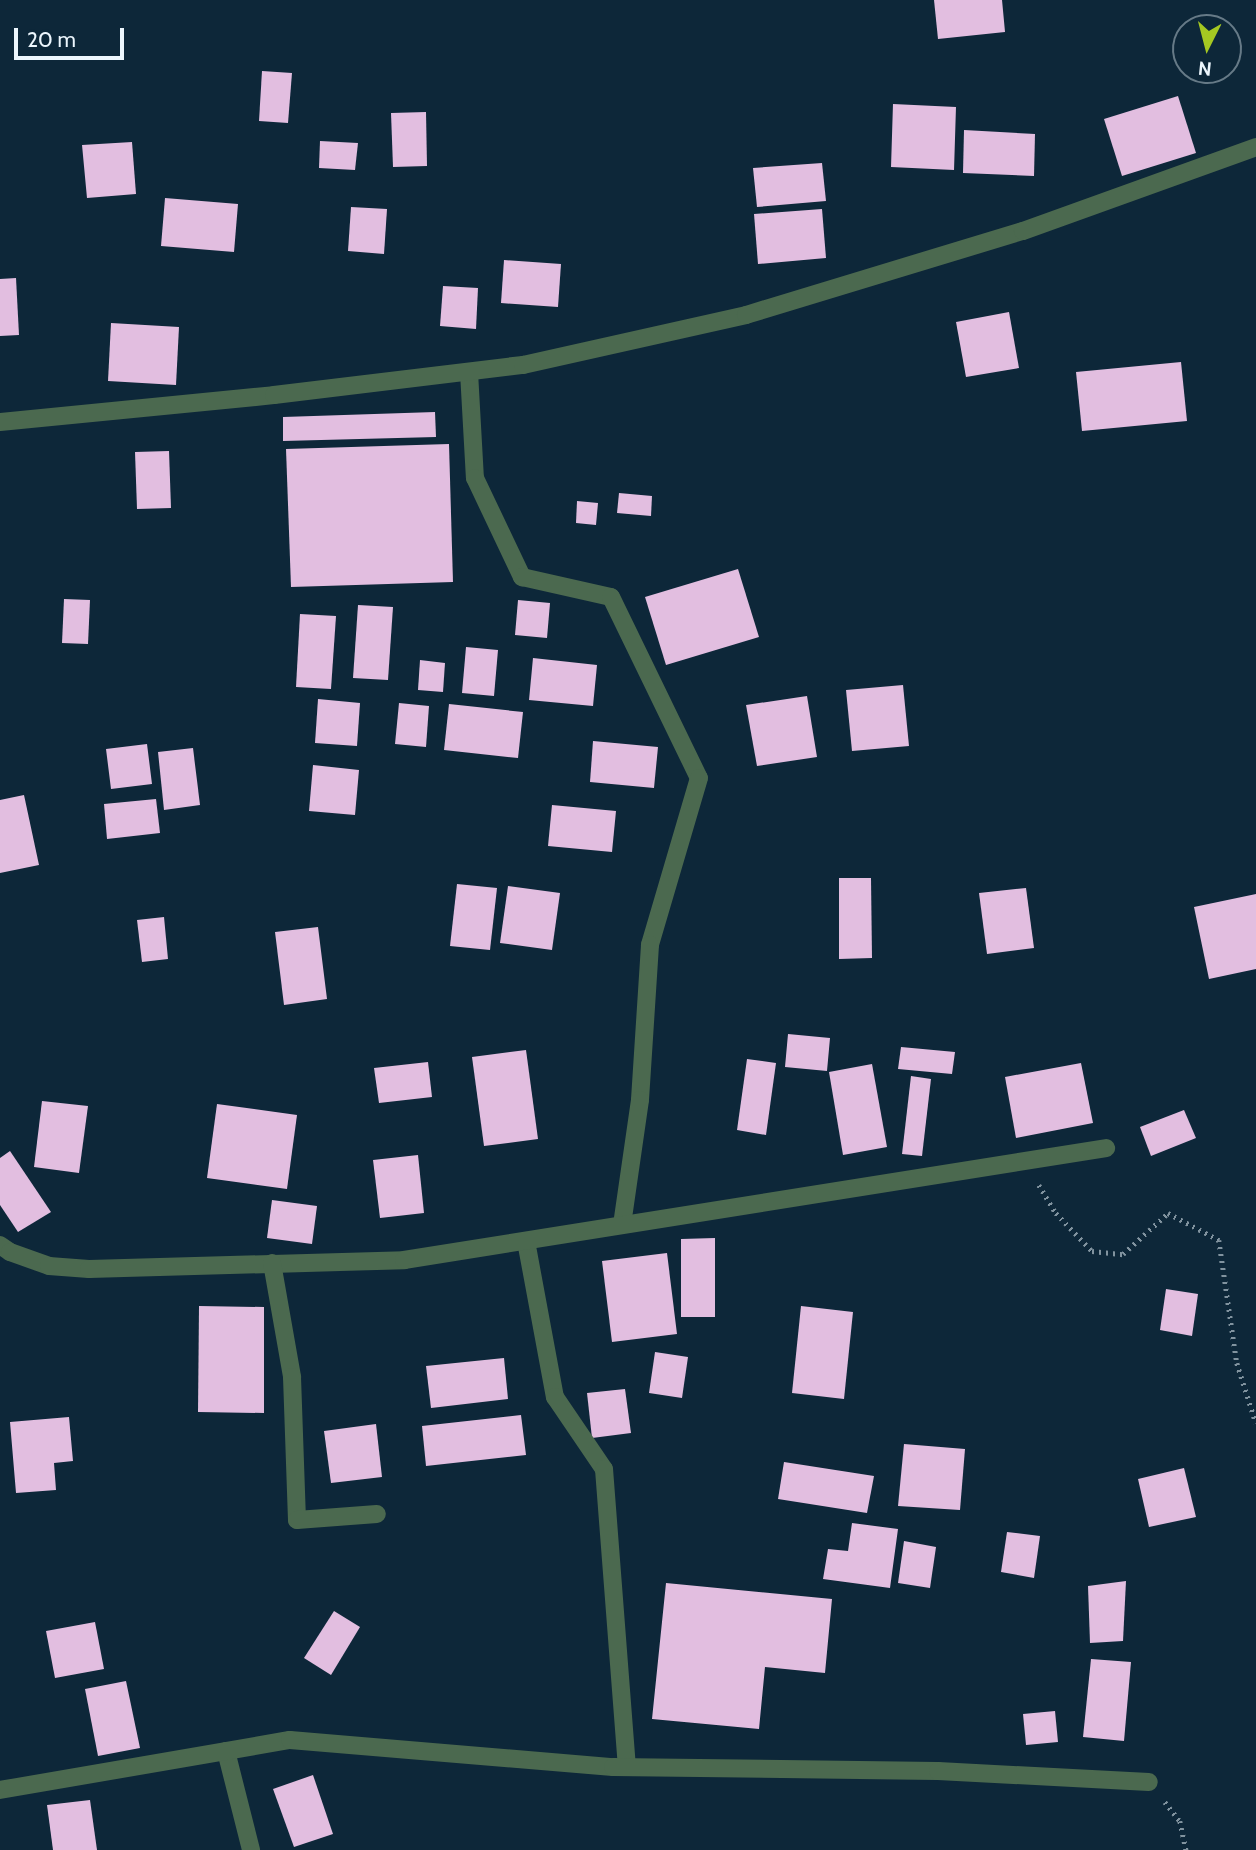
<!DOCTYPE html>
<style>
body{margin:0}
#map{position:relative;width:1256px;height:1850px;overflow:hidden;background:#0d2739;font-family:Cabin,sans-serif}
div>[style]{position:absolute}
.building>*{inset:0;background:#e2bee0}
.path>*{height:4.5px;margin-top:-2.25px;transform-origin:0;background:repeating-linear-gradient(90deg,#81939f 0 2px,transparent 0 7px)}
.street>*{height:18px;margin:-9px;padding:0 9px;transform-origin:9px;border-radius:9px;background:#4b694f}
span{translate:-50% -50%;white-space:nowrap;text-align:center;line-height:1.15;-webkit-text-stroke:7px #0d2739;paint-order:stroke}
.north{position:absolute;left:1172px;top:14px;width:70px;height:70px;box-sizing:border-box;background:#0d2739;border:2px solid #667a87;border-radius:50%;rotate:186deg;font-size:19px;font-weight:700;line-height:28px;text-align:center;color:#ecf6fd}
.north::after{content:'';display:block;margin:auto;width:24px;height:32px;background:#a5c822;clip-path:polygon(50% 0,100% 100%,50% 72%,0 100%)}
.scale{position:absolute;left:14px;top:28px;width:110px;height:32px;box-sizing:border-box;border:4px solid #ecf6fd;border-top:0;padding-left:9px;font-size:21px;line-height:24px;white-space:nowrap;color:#ecf6fd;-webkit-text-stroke:5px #0d2739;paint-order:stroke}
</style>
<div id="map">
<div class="building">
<i style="clip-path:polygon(934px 0,1002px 0,1005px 32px,938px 39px)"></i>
<i style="clip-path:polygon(262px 71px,292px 73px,288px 123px,259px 121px)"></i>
<i style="clip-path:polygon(1178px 96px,1196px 153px,1122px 176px,1104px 119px)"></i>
<i style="clip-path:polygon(893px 104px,956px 107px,954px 170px,891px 167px)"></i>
<i style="clip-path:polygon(426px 112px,427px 166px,393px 167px,391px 113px)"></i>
<i style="clip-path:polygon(964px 130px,1035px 134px,1034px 176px,963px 173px)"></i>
<i style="clip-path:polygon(320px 141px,358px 143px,355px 170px,319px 168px)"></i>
<i style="clip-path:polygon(132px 142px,136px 194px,87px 198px,82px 145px)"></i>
<i style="clip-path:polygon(822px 163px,826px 201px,757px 207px,753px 168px)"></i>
<i style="clip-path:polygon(165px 198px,238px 204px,234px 252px,161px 246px)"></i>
<i style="clip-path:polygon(351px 207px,387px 209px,384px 254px,348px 251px)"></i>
<i style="clip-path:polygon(822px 209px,826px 258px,758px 264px,754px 214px)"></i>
<i style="clip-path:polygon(504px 260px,561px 264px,558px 307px,501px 303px)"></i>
<i style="clip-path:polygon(16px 278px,19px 335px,0 336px,0 279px)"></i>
<i style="clip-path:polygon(443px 286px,478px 288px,476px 329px,440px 326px)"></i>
<i style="clip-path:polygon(1009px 312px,1019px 368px,966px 377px,956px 322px)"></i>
<i style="clip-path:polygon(111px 323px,179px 327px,176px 385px,108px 381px)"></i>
<i style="clip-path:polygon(1181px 362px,1187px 421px,1082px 431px,1076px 372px)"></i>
<i style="clip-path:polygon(435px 412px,436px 437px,283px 441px,283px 417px)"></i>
<i style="clip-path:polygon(449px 444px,453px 582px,291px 587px,286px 449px)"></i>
<i style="clip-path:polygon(169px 451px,171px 508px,137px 509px,135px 452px)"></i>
<i style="clip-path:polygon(619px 493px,652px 496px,651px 516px,617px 513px)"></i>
<i style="clip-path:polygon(577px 501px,598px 503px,596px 525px,576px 523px)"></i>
<i style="clip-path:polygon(738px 569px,759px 637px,666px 665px,645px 597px)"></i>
<i style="clip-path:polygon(64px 599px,90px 600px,88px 644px,62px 643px)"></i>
<i style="clip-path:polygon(518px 600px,550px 603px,547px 638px,515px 635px)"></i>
<i style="clip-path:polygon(358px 605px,393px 607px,388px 680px,353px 678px)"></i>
<i style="clip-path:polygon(300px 614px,336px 616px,331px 689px,296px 687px)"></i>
<i style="clip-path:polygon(466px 647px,498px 650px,494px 696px,462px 693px)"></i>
<i style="clip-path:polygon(533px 658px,597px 665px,593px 706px,529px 700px)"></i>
<i style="clip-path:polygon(420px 660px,445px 663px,443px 692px,418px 690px)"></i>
<i style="clip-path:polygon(903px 685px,909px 746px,852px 751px,846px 690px)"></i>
<i style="clip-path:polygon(807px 696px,817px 757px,757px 766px,746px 705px)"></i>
<i style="clip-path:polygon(318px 699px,360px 703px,357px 746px,315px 743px)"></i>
<i style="clip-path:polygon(399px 703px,429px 706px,426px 747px,395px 744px)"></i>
<i style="clip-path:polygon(449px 704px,523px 712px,518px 758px,444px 750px)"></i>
<i style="clip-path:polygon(593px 741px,658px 747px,654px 788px,590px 782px)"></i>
<i style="clip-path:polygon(147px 744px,152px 784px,111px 789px,106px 749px)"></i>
<i style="clip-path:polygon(193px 748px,200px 805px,164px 810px,158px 752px)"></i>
<i style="clip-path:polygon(313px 765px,359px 770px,355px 815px,309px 811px)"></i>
<i style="clip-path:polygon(24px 795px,39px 865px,0 873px,0 800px)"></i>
<i style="clip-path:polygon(156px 799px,160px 833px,107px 839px,104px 804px)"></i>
<i style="clip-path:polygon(552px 805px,616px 811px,612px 852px,548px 846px)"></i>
<i style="clip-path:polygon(839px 878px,871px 878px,872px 958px,839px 959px)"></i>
<i style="clip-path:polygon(457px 884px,497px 888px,490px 950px,450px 946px)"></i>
<i style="clip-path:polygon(508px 886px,560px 893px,552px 950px,500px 943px)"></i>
<i style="clip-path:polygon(1026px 888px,1034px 948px,987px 954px,979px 893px)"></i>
<i style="clip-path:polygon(1256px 894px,1256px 969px,1209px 979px,1194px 907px)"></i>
<i style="clip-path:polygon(164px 917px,168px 959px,142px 962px,137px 920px)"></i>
<i style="clip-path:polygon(318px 927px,327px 999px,284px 1005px,275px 932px)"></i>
<i style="clip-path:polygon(788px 1034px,830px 1038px,827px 1071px,785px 1067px)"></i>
<i style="clip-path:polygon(901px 1047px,955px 1052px,952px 1074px,898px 1069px)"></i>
<i style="clip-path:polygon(526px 1050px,538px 1139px,484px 1146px,472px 1057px)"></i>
<i style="clip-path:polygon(747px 1059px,776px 1063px,766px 1135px,737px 1130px)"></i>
<i style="clip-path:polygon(428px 1062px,432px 1097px,379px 1103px,374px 1068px)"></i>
<i style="clip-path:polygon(1081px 1063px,1093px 1123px,1016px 1138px,1005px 1077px)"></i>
<i style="clip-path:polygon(872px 1064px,887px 1147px,843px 1155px,829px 1072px)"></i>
<i style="clip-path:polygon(911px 1076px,931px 1079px,922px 1156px,902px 1154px)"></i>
<i style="clip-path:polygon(42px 1101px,88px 1106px,79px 1173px,34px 1167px)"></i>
<i style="clip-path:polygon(217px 1104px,297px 1115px,287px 1189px,207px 1178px)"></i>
<i style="clip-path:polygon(1184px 1110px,1196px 1138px,1151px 1156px,1140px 1127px)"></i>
<i style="clip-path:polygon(10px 1151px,51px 1212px,18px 1232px,0 1205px,0 1158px)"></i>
<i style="clip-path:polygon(418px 1155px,424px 1213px,380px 1218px,373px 1160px)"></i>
<i style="clip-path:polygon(272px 1200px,317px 1206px,312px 1244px,267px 1238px)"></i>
<i style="clip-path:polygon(715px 1238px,715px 1317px,681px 1317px,681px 1239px)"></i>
<i style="clip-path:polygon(667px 1253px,677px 1334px,612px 1342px,602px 1261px)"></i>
<i style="clip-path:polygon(1166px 1289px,1198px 1294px,1192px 1336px,1160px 1330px)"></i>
<i style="clip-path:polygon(199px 1306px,264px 1307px,264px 1413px,198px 1412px)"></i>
<i style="clip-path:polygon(801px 1306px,853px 1312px,844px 1399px,792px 1393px)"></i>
<i style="clip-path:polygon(655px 1352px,688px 1357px,682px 1398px,649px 1393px)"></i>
<i style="clip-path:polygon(504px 1358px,508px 1399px,431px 1408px,426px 1366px)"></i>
<i style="clip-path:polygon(625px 1389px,631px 1433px,592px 1438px,587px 1393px)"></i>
<i style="clip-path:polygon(521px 1415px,526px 1455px,426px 1466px,422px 1426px)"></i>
<i style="clip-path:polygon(69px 1417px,73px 1461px,54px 1463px,56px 1490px,16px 1493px,10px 1422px)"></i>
<i style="clip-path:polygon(376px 1424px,382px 1477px,331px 1483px,324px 1431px)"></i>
<i style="clip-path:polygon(904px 1444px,965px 1449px,960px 1510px,898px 1506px)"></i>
<i style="clip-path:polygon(784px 1462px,874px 1476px,867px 1513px,778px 1499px)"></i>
<i style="clip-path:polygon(1184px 1468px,1196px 1517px,1149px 1527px,1138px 1479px)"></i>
<i style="clip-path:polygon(852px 1523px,898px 1529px,890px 1588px,823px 1579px,828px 1549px,848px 1551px)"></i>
<i style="clip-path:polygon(1007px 1532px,1040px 1536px,1034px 1578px,1001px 1572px)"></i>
<i style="clip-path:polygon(904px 1541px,936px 1547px,930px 1588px,898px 1583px)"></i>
<i style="clip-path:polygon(1126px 1581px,1123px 1641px,1090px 1643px,1088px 1586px)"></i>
<i style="clip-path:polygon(666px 1583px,832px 1599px,825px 1673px,765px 1667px,759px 1729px,652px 1719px)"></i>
<i style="clip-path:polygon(334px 1611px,360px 1627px,331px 1675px,304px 1658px)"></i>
<i style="clip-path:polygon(95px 1622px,104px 1669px,55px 1678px,46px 1631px)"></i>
<i style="clip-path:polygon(1091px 1659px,1131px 1662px,1124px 1741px,1083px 1737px)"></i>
<i style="clip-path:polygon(126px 1681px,140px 1748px,98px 1756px,85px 1689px)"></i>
<i style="clip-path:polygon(1055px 1711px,1058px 1742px,1026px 1745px,1023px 1714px)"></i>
<i style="clip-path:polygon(313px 1775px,333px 1834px,294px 1847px,273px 1789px)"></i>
<i style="clip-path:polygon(90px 1800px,97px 1850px,53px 1850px,47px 1805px)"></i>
</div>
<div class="path">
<i style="left:1039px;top:1185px;width:33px;rotate:59deg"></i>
<i style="left:1056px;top:1213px;width:52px;rotate:46.5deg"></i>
<i style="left:1092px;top:1251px;width:31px;rotate:6deg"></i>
<i style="left:1123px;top:1254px;width:61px;rotate:-42.3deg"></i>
<i style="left:1168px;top:1213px;width:58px;rotate:27.9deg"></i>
<i style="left:1219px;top:1240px;width:124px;rotate:81.7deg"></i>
<i style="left:1237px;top:1363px;width:63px;rotate:72.4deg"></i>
<i style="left:1165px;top:1802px;width:24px;rotate:52deg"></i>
<i style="left:1180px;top:1821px;width:30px;rotate:78deg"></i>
</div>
<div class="street">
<i style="left:469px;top:372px;width:106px;rotate:86.8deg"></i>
<i style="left:475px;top:478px;width:110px;rotate:64.6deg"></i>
<i style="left:522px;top:577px;width:91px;rotate:12.7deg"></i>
<i style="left:611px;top:597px;width:201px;rotate:64.1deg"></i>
<i style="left:699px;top:778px;width:174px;rotate:106.4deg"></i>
<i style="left:650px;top:945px;width:155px;rotate:93.7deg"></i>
<i style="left:640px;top:1100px;width:126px;rotate:98.2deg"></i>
<i style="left:0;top:422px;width:275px;rotate:-5.6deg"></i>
<i style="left:274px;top:395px;width:251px;rotate:-6.9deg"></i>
<i style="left:523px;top:365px;width:229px;rotate:-12.6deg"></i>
<i style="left:746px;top:315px;width:289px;rotate:-16.9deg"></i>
<i style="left:1023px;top:231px;width:248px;rotate:-19.8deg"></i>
<i style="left:526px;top:1241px;width:159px;rotate:79.5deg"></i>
<i style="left:555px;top:1397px;width:87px;rotate:55.8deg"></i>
<i style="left:604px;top:1469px;width:299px;rotate:85.6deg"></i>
<i style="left:0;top:1245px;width:12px;rotate:35deg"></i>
<i style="left:10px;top:1252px;width:41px;rotate:19.7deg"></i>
<i style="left:49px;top:1266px;width:40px;rotate:4.3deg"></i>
<i style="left:89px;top:1269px;width:315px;rotate:-1.6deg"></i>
<i style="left:404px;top:1260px;width:711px;rotate:-9.06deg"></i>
<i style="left:272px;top:1263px;width:116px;rotate:80deg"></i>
<i style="left:292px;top:1377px;width:143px;rotate:88deg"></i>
<i style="left:297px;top:1520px;width:80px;rotate:-4.3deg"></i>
<i style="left:226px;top:1751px;width:102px;rotate:75.8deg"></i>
<i style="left:0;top:1790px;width:294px;rotate:-9.8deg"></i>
<i style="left:290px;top:1740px;width:324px;rotate:4.8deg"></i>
<i style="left:613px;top:1767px;width:325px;rotate:0.7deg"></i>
<i style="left:938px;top:1771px;width:211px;rotate:3deg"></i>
</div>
<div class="north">N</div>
<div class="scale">20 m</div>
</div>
